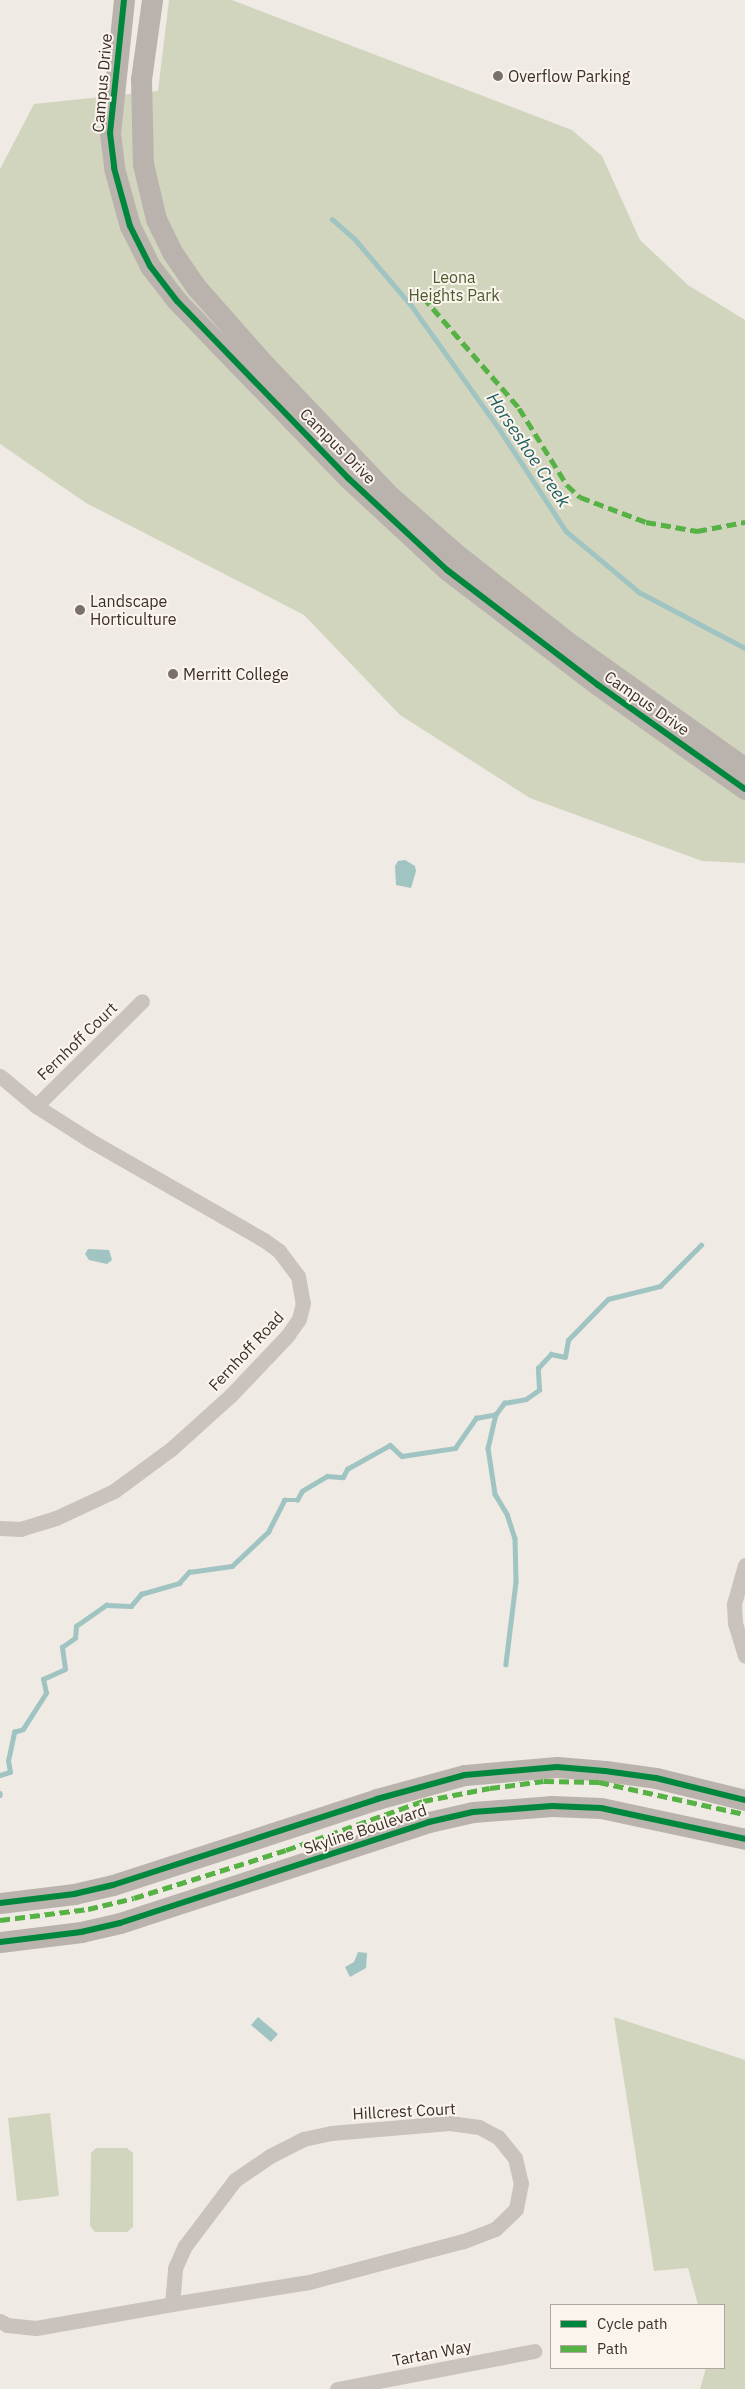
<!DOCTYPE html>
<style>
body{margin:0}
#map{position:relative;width:745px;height:2389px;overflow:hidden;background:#f0eae4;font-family:"IBM Plex Sans",sans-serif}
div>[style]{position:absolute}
.green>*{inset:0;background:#d2d5be}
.water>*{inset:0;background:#a0c4c1}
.stream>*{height:4.5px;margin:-2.25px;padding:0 2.25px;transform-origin:2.25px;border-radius:2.25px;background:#a0c4c1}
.street>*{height:15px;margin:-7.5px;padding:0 7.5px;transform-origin:7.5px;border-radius:7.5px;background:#c9c2bd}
.secondary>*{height:21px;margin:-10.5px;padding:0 10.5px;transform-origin:10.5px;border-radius:10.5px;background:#bab2ad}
.quiet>*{height:5px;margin-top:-2.5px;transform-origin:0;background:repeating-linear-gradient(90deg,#57b246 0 10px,transparent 0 15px)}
.cycleway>*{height:6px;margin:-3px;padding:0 3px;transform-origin:3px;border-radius:3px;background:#00873e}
.dots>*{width:14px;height:14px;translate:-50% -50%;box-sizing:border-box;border:2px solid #fbf4ed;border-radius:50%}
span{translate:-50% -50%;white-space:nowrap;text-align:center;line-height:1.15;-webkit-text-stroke:4px #fbf4ed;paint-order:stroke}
.poi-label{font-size:16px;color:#3b2f2a}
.left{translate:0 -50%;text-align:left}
.street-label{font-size:16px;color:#3b2f2a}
.park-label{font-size:16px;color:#4c5a2d}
.water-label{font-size:18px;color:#1d5e5f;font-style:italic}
.legend{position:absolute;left:550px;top:2304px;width:175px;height:65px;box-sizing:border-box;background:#fbf4ed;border:1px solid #aea59f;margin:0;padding:6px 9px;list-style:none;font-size:15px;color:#3b2f2a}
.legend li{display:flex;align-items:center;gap:10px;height:25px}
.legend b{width:25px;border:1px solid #aea59f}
</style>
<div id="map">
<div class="green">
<i style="clip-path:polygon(169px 0,232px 0,572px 130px,602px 156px,640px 240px,688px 285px,745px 320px,745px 863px,702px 861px,530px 798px,400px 715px,304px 615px,86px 503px,0 444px,0 169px,34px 104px,158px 91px)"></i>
<i style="clip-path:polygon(614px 2017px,745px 2060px,745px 2389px,700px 2389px,706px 2368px,724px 2368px,724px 2305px,698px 2305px,688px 2268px,654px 2271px)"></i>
<i style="clip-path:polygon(50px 2113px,59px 2196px,17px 2201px,8px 2118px)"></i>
<i style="clip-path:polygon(96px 2148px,127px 2148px,133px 2153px,133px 2227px,127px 2232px,95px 2232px,90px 2226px,91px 2153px)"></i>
</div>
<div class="water">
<i style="clip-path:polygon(405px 860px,415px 866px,416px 871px,411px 888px,396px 885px,395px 866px,398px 861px)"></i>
<i style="clip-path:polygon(88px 1249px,109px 1250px,112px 1260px,107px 1264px,89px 1260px,85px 1254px)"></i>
<i style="clip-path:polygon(358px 1952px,367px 1953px,366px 1968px,350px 1977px,345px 1967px,354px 1962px)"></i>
<i style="clip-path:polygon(258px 2017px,278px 2034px,271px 2042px,251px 2025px)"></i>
</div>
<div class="stream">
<i style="left:332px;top:219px;width:29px;rotate:41deg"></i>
<i style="left:354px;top:238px;width:88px;rotate:49.6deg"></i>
<i style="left:411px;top:305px;width:153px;rotate:54.5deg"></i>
<i style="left:500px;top:430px;width:121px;rotate:56.8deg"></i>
<i style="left:566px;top:531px;width:95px;rotate:39.9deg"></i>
<i style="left:639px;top:592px;width:120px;rotate:27.8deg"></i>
<i style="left:496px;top:1414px;width:35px;rotate:103deg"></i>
<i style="left:488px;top:1448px;width:47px;rotate:81.3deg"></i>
<i style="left:495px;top:1494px;width:23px;rotate:59deg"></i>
<i style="left:507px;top:1514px;width:25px;rotate:72deg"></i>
<i style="left:515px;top:1538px;width:44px;rotate:88.7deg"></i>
<i style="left:516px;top:1582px;width:83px;rotate:97deg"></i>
<i style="left:0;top:1775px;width:10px;rotate:-17deg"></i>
<i style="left:10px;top:1772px;width:11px;rotate:-100deg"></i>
<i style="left:8px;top:1761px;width:30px;rotate:-78deg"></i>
<i style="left:14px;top:1732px;width:9px;rotate:-18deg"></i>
<i style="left:23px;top:1729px;width:43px;rotate:-57.4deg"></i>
<i style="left:46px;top:1693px;width:14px;rotate:-102deg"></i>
<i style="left:43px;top:1679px;width:24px;rotate:-24deg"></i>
<i style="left:65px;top:1669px;width:22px;rotate:-98deg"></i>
<i style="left:62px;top:1647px;width:16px;rotate:-35deg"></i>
<i style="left:75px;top:1638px;width:12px;rotate:-85deg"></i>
<i style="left:76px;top:1626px;width:37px;rotate:-35deg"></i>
<i style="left:106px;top:1605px;width:25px;rotate:2deg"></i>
<i style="left:131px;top:1606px;width:16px;rotate:-50deg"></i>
<i style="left:141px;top:1594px;width:40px;rotate:-16deg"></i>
<i style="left:179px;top:1583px;width:15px;rotate:-48deg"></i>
<i style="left:189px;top:1572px;width:43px;rotate:-7.9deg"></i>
<i style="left:232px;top:1566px;width:50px;rotate:-43.4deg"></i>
<i style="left:268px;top:1532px;width:36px;rotate:-63deg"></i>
<i style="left:284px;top:1500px;width:13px"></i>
<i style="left:297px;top:1500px;width:10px;rotate:-61deg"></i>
<i style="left:302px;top:1491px;width:29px;rotate:-31deg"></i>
<i style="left:327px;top:1476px;width:16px;rotate:4deg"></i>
<i style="left:343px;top:1477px;width:9px;rotate:-63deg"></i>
<i style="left:347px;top:1469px;width:49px;rotate:-29.2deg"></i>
<i style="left:390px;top:1445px;width:16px;rotate:43deg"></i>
<i style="left:402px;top:1456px;width:54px;rotate:-8.6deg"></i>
<i style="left:455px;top:1448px;width:37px;rotate:-55deg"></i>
<i style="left:476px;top:1418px;width:20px;rotate:-11deg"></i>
<i style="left:496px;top:1414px;width:14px;rotate:-54deg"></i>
<i style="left:504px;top:1403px;width:22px;rotate:-10deg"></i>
<i style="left:526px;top:1399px;width:16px;rotate:-35deg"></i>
<i style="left:539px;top:1390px;width:22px;rotate:-93deg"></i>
<i style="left:538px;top:1368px;width:19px;rotate:-47deg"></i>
<i style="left:551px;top:1354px;width:14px;rotate:12deg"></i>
<i style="left:565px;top:1357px;width:17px;rotate:-80deg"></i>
<i style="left:568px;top:1340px;width:57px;rotate:-45.7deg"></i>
<i style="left:608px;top:1299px;width:54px;rotate:-14deg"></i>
<i style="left:660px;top:1286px;width:58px;rotate:-45deg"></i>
<i style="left:0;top:1793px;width:2px;rotate:90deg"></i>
</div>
<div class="street">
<i style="left:0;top:1076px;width:47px;rotate:39.8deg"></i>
<i style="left:36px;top:1106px;width:65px;rotate:32.5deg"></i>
<i style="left:91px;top:1141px;width:199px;rotate:29.8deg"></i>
<i style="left:264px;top:1240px;width:19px;rotate:36deg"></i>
<i style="left:279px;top:1251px;width:31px;rotate:53deg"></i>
<i style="left:298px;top:1276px;width:27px;rotate:80deg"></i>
<i style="left:303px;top:1303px;width:16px;rotate:104deg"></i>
<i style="left:299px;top:1319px;width:19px;rotate:125deg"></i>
<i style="left:288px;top:1335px;width:83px;rotate:133.5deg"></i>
<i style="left:231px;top:1395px;width:81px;rotate:138deg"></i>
<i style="left:171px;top:1449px;width:71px;rotate:143.6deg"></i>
<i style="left:114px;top:1491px;width:64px;rotate:155deg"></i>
<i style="left:56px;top:1518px;width:37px;rotate:163deg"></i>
<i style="left:21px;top:1529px;width:21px;rotate:-177deg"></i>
<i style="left:36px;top:1106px;width:149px;rotate:-44.7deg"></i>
<i style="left:745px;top:1565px;width:41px;rotate:105.8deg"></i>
<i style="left:734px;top:1604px;width:19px;rotate:87deg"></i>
<i style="left:735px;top:1623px;width:34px;rotate:73deg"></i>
<i style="left:450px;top:2123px;width:29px;rotate:8deg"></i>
<i style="left:479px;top:2127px;width:21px;rotate:28deg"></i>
<i style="left:498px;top:2137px;width:27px;rotate:51deg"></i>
<i style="left:515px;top:2158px;width:26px;rotate:77deg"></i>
<i style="left:521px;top:2183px;width:26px;rotate:101deg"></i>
<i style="left:516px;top:2209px;width:29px;rotate:136deg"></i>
<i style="left:495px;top:2229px;width:34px;rotate:159deg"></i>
<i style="left:463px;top:2241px;width:159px;rotate:165.1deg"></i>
<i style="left:309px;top:2282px;width:139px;rotate:170.9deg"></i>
<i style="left:172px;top:2304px;width:36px;rotate:-85deg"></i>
<i style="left:175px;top:2268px;width:24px;rotate:-66deg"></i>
<i style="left:185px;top:2246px;width:83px;rotate:-52.9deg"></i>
<i style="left:235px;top:2180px;width:42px;rotate:-34.4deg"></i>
<i style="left:270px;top:2156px;width:37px;rotate:-27deg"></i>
<i style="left:303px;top:2139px;width:29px;rotate:-12deg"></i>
<i style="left:331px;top:2133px;width:119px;rotate:-4.8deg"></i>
<i style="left:0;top:2321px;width:8px;rotate:30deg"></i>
<i style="left:7px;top:2325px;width:29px;rotate:6deg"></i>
<i style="left:36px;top:2328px;width:138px;rotate:-10deg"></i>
<i style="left:337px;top:2389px;width:201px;rotate:-10.9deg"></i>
</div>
<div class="secondary">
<i style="left:124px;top:0;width:134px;rotate:96deg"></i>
<i style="left:110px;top:133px;width:35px;rotate:83deg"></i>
<i style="left:114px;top:168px;width:60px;rotate:74.6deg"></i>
<i style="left:130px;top:226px;width:45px;rotate:63.4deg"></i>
<i style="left:150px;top:266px;width:44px;rotate:52.4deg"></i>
<i style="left:177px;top:301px;width:246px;rotate:46deg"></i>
<i style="left:348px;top:478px;width:135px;rotate:42.9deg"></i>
<i style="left:447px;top:570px;width:190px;rotate:37.3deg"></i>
<i style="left:598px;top:685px;width:180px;rotate:35.3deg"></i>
<i style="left:152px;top:0;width:80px;rotate:97.9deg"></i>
<i style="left:141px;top:79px;width:85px;rotate:88.7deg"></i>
<i style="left:143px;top:164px;width:57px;rotate:76.7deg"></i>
<i style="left:156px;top:219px;width:37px;rotate:64deg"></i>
<i style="left:172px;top:252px;width:42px;rotate:55.6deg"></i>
<i style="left:196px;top:287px;width:106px;rotate:48.5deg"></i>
<i style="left:266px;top:366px;width:180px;rotate:46.4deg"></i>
<i style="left:390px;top:496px;width:86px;rotate:41.2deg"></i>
<i style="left:455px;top:553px;width:140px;rotate:38.3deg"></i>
<i style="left:565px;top:640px;width:221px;rotate:35.4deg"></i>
<i style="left:0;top:1903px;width:75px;rotate:-6.9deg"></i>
<i style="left:74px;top:1894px;width:40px;rotate:-13deg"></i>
<i style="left:113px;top:1885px;width:278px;rotate:-18deg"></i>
<i style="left:377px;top:1799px;width:91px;rotate:-15.3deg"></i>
<i style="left:465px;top:1775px;width:92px;rotate:-5deg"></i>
<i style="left:557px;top:1767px;width:48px;rotate:4.8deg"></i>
<i style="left:605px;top:1771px;width:51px;rotate:7.8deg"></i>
<i style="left:656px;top:1778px;width:92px;rotate:13.9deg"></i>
<i style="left:0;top:1942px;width:82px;rotate:-7deg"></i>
<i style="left:81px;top:1932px;width:40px;rotate:-13deg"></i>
<i style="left:120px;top:1923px;width:325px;rotate:-18.1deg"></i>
<i style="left:429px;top:1822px;width:45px;rotate:-12.8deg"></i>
<i style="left:473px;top:1812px;width:79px;rotate:-4.3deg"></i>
<i style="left:552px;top:1806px;width:49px;rotate:2.3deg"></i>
<i style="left:601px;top:1808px;width:147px;rotate:12.1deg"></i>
</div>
<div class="quiet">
<i style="left:423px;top:297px;width:147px;rotate:49.1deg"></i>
<i style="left:519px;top:408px;width:91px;rotate:58.1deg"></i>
<i style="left:567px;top:485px;width:18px;rotate:43deg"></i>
<i style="left:580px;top:497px;width:71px;rotate:20.7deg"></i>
<i style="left:646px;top:522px;width:52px;rotate:10deg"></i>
<i style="left:697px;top:531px;width:49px;rotate:-10.6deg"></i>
<i style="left:0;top:1920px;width:89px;rotate:-7.1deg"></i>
<i style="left:88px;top:1909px;width:47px;rotate:-13.4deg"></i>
<i style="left:134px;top:1898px;width:159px;rotate:-17.5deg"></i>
<i style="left:286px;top:1850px;width:145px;rotate:-19.7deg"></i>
<i style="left:423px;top:1801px;width:68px;rotate:-11deg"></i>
<i style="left:490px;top:1788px;width:54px;rotate:-7.4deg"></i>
<i style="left:544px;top:1781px;width:55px;rotate:1deg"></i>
<i style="left:599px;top:1782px;width:149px;rotate:12.4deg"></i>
</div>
<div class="cycleway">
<i style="left:124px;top:0;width:134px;rotate:96deg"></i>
<i style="left:110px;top:133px;width:35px;rotate:83deg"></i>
<i style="left:114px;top:168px;width:60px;rotate:74.6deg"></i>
<i style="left:130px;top:226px;width:45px;rotate:63.4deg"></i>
<i style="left:150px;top:266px;width:44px;rotate:52.4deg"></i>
<i style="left:177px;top:301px;width:246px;rotate:46deg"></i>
<i style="left:348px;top:478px;width:135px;rotate:42.9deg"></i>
<i style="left:447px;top:570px;width:190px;rotate:37.3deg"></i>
<i style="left:598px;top:685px;width:180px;rotate:35.3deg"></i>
<i style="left:0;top:1903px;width:75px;rotate:-6.9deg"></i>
<i style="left:74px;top:1894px;width:40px;rotate:-13deg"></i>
<i style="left:113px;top:1885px;width:278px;rotate:-18deg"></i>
<i style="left:377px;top:1799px;width:91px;rotate:-15.3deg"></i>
<i style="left:465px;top:1775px;width:92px;rotate:-5deg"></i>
<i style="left:557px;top:1767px;width:48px;rotate:4.8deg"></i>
<i style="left:605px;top:1771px;width:51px;rotate:7.8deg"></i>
<i style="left:656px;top:1778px;width:92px;rotate:13.9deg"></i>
<i style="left:0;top:1942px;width:82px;rotate:-7deg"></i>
<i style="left:81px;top:1932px;width:40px;rotate:-13deg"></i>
<i style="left:120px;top:1923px;width:325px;rotate:-18.1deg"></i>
<i style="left:429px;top:1822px;width:45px;rotate:-12.8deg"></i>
<i style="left:473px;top:1812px;width:79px;rotate:-4.3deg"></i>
<i style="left:552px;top:1806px;width:49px;rotate:2.3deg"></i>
<i style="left:601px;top:1808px;width:147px;rotate:12.1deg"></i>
</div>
<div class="dots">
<i style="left:498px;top:76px;background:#7a706b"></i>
<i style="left:80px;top:610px;background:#7a706b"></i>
<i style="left:173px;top:674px;background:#7a706b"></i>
</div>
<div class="poi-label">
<span class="left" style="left:508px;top:76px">Overflow Parking</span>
<span class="left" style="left:90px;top:610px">Landscape<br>Horticulture</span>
<span class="left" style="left:183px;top:674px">Merritt College</span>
</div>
<div class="street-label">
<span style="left:102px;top:83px;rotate:-85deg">Campus Drive</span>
<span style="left:338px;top:446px;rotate:45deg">Campus Drive</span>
<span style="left:647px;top:703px;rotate:35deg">Campus Drive</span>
<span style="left:77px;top:1041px;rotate:-44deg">Fernhoff Court</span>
<span style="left:246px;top:1351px;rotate:-47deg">Fernhoff Road</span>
<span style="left:365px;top:1829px;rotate:-18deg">Skyline Boulevard</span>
<span style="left:404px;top:2111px;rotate:-3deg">Hillcrest Court</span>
<span style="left:432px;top:2353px;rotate:-11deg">Tartan Way</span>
</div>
<div class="park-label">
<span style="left:454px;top:286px">Leona<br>Heights Park</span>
</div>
<div class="water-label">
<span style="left:528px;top:450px;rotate:56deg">Horseshoe Creek</span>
</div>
<ul class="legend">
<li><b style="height:6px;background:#00873e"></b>Cycle path</li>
<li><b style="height:6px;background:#57b246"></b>Path</li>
</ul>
</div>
